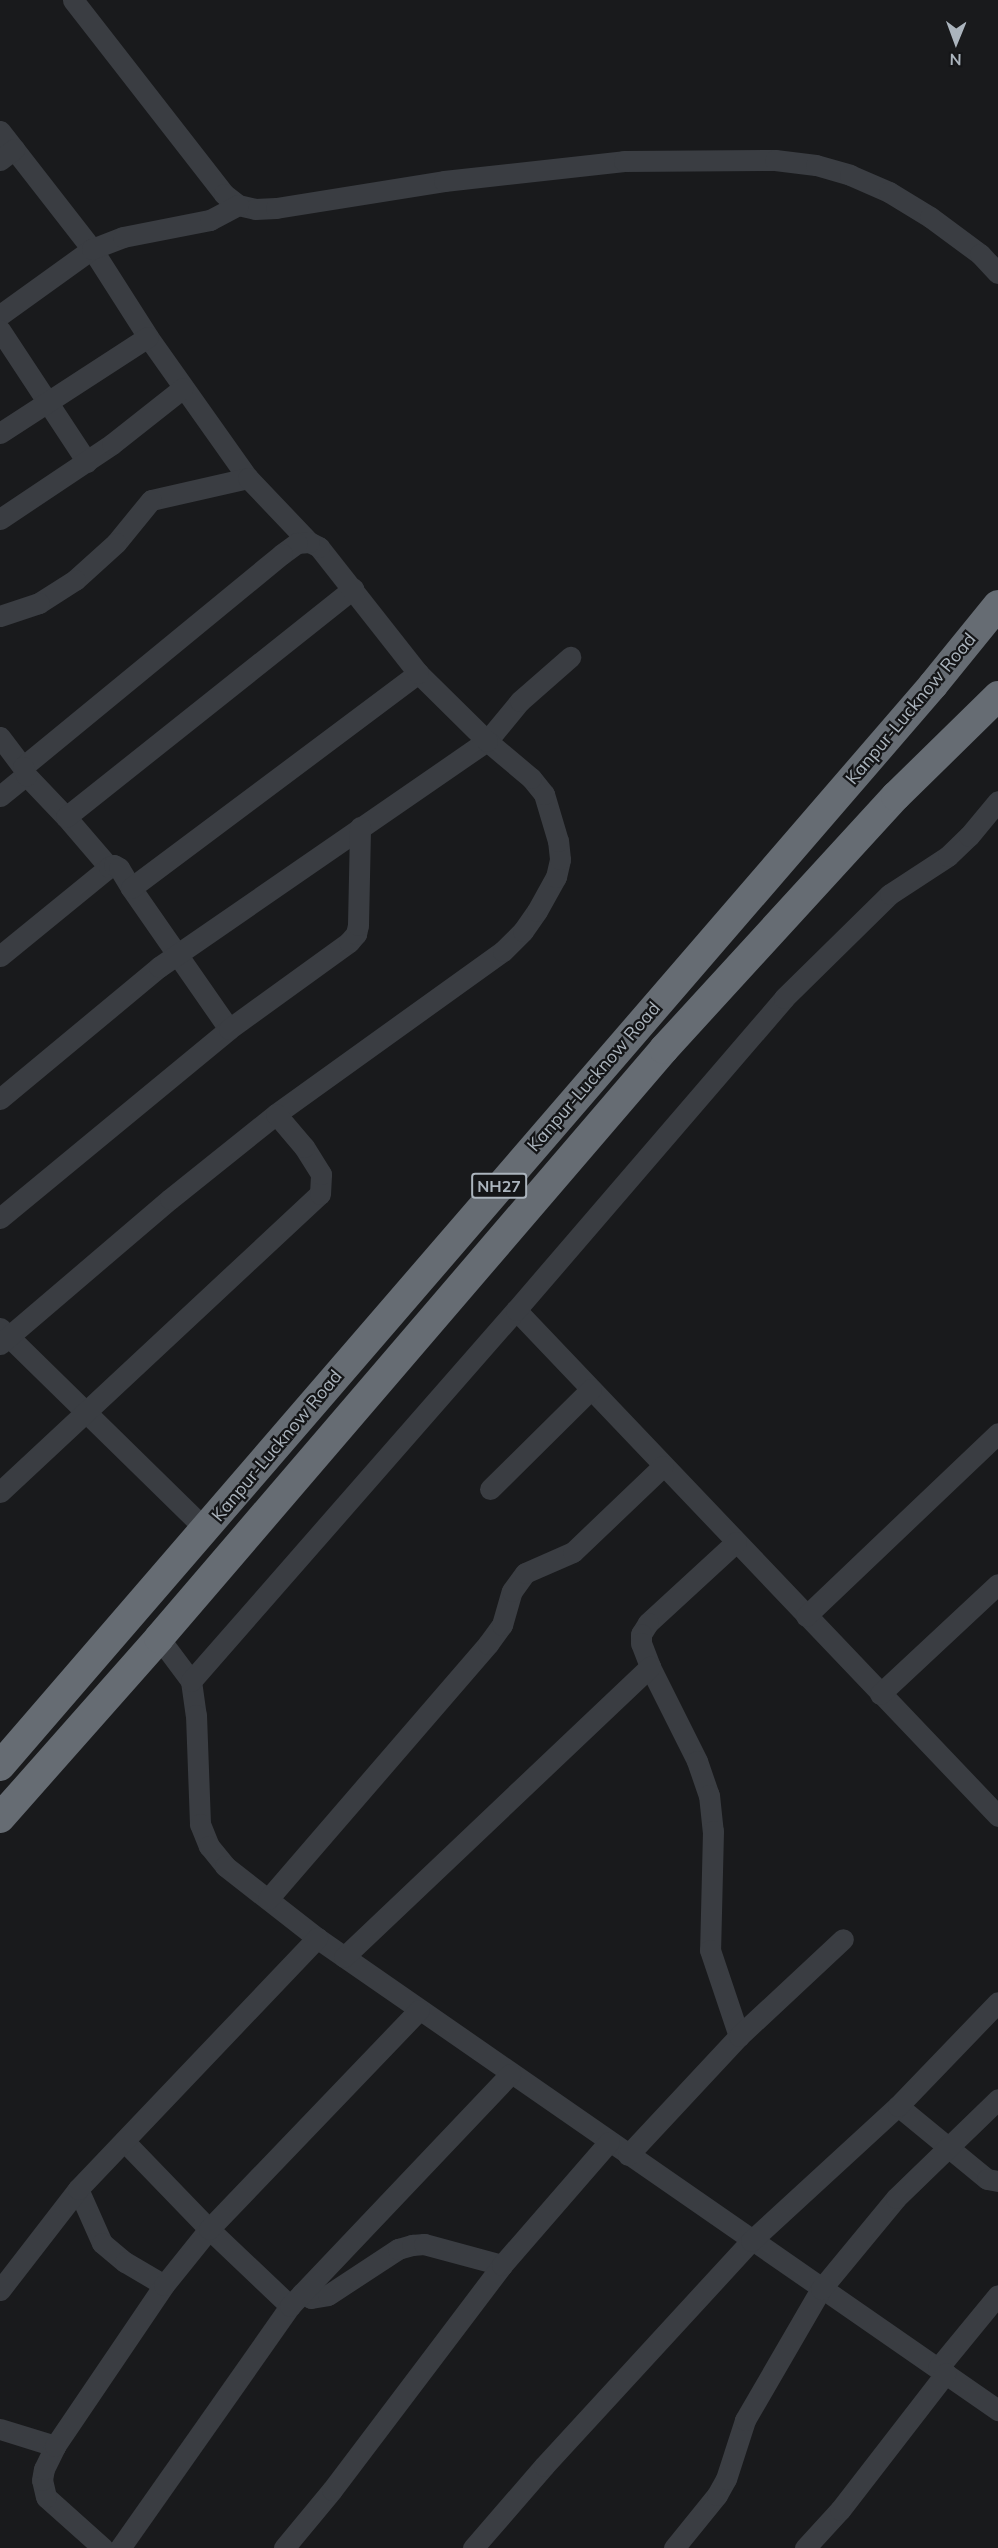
<!DOCTYPE html>
<style>
body{margin:0}
#map{position:relative;width:998px;height:2548px;overflow:hidden;background:#191a1c;font-family:Mulish,sans-serif}
div>[style]{position:absolute}
.minor>*{height:21px;margin:-10.5px;padding:0 10.5px;transform-origin:10.5px;border-radius:10.5px;background:#3a3d42}
.highway>*{height:30px;margin:-15px;padding:0 15px;transform-origin:15px;border-radius:15px;background:#666c73}
span{translate:-50% -50%;white-space:nowrap;text-align:center;line-height:1.15;-webkit-text-stroke:4.5px #141517;paint-order:stroke}
.shield-label span{padding:2px 4px;background:#141517;border:2px solid;border-radius:4px;-webkit-text-stroke-width:0}
.shield-label{font-size:16px;color:#abb4bd;font-weight:700}
.street-label{font-size:18px;color:#abb4bd}
.north{position:absolute;left:926px;top:12px;width:60px;height:60px;-webkit-text-stroke:4px #141517;paint-order:stroke;rotate:181deg;font-size:16px;font-weight:700;line-height:24px;text-align:center;color:#abb4bd}
.north::after{content:'';display:block;margin:auto;width:21px;height:27px;background:#abb4bd;clip-path:polygon(50% 0,100% 100%,50% 72%,0 100%)}
</style>
<div id="map">
<div class="minor">
<i style="left:73px;top:0;width:246px;rotate:52.1deg"></i>
<i style="left:224px;top:194px;width:18px;rotate:38deg"></i>
<i style="left:238px;top:205px;width:17px;rotate:13deg"></i>
<i style="left:255px;top:209px;width:21px;rotate:-3deg"></i>
<i style="left:276px;top:208px;width:170px;rotate:-9.1deg"></i>
<i style="left:444px;top:181px;width:181px;rotate:-6.3deg"></i>
<i style="left:624px;top:161px;width:151px;rotate:-0.4deg"></i>
<i style="left:775px;top:160px;width:41px;rotate:7deg"></i>
<i style="left:816px;top:165px;width:35px;rotate:16deg"></i>
<i style="left:850px;top:175px;width:43px;rotate:23.6deg"></i>
<i style="left:889px;top:192px;width:48px;rotate:31.4deg"></i>
<i style="left:930px;top:217px;width:62px;rotate:36.5deg"></i>
<i style="left:980px;top:254px;width:26px;rotate:47deg"></i>
<i style="left:0;top:131px;width:150px;rotate:52.1deg"></i>
<i style="left:92px;top:249px;width:104px;rotate:57.5deg"></i>
<i style="left:148px;top:337px;width:173px;rotate:54.7deg"></i>
<i style="left:248px;top:478px;width:99px;rotate:167.2deg"></i>
<i style="left:151px;top:500px;width:55px;rotate:129.1deg"></i>
<i style="left:116px;top:543px;width:55px;rotate:137.9deg"></i>
<i style="left:75px;top:580px;width:43px;rotate:147.4deg"></i>
<i style="left:39px;top:603px;width:41px;rotate:161.6deg"></i>
<i style="left:0;top:160px;width:18px;rotate:-38deg"></i>
<i style="left:0;top:315px;width:113px;rotate:-35.7deg"></i>
<i style="left:92px;top:249px;width:33px;rotate:-21deg"></i>
<i style="left:123px;top:237px;width:89px;rotate:-11.1deg"></i>
<i style="left:210px;top:220px;width:32px;rotate:-28deg"></i>
<i style="left:0;top:330px;width:158px;rotate:56.6deg"></i>
<i style="left:0;top:433px;width:176px;rotate:-33deg"></i>
<i style="left:248px;top:478px;width:88px;rotate:46.4deg"></i>
<i style="left:0;top:519px;width:135px;rotate:-33.8deg"></i>
<i style="left:112px;top:444px;width:90px;rotate:-38.3deg"></i>
<i style="left:0;top:737px;width:38px;rotate:53deg"></i>
<i style="left:0;top:796px;width:33px;rotate:-39deg"></i>
<i style="left:26px;top:775px;width:58px;rotate:46.4deg"></i>
<i style="left:66px;top:817px;width:66px;rotate:49.3deg"></i>
<i style="left:66px;top:817px;width:367px;rotate:-38.5deg"></i>
<i style="left:0;top:956px;width:141px;rotate:-39.2deg"></i>
<i style="left:109px;top:867px;width:5px;rotate:-22deg"></i>
<i style="left:114px;top:865px;width:6px;rotate:31deg"></i>
<i style="left:119px;top:868px;width:23px;rotate:59deg"></i>
<i style="left:229px;top:1029px;width:172px;rotate:-124.8deg"></i>
<i style="left:131px;top:888px;width:359px;rotate:-36.8deg"></i>
<i style="left:0;top:1099px;width:207px;rotate:-39.7deg"></i>
<i style="left:159px;top:967px;width:398px;rotate:-34.6deg"></i>
<i style="left:487px;top:741px;width:52px;rotate:-50.5deg"></i>
<i style="left:520px;top:701px;width:67px;rotate:-41.3deg"></i>
<i style="left:0;top:1218px;width:297px;rotate:-39.5deg"></i>
<i style="left:229px;top:1029px;width:148px;rotate:-35.9deg"></i>
<i style="left:349px;top:942px;width:11px;rotate:-49deg"></i>
<i style="left:356px;top:934px;width:9px;rotate:-77deg"></i>
<i style="left:358px;top:925px;width:98px;rotate:-88.8deg"></i>
<i style="left:516px;top:1310px;width:699px;rotate:46.39deg"></i>
<i style="left:0;top:1328px;width:289px;rotate:44.4deg"></i>
<i style="left:0;top:1344px;width:223px;rotate:-40.5deg"></i>
<i style="left:170px;top:1199px;width:136px;rotate:-38.7deg"></i>
<i style="left:276px;top:1114px;width:279px;rotate:-35.7deg"></i>
<i style="left:503px;top:951px;width:28px;rotate:-45deg"></i>
<i style="left:523px;top:931px;width:24px;rotate:-55deg"></i>
<i style="left:537px;top:911px;width:39px;rotate:-61deg"></i>
<i style="left:556px;top:877px;width:18px;rotate:-77deg"></i>
<i style="left:560px;top:859px;width:18px;rotate:-96deg"></i>
<i style="left:558px;top:841px;width:49px;rotate:-106.6deg"></i>
<i style="left:544px;top:794px;width:21px;rotate:-129deg"></i>
<i style="left:531px;top:778px;width:57px;rotate:-139.9deg"></i>
<i style="left:487px;top:741px;width:97px;rotate:-135.4deg"></i>
<i style="left:418px;top:673px;width:160px;rotate:-128.2deg"></i>
<i style="left:319px;top:547px;width:11px;rotate:-153deg"></i>
<i style="left:309px;top:542px;width:12px;rotate:175deg"></i>
<i style="left:297px;top:543px;width:19px;rotate:144deg"></i>
<i style="left:282px;top:554px;width:335px;rotate:140.6deg"></i>
<i style="left:23px;top:767px;width:9px;rotate:69deg"></i>
<i style="left:490px;top:1489px;width:142px;rotate:-44.7deg"></i>
<i style="left:0;top:1492px;width:437px;rotate:-43deg"></i>
<i style="left:320px;top:1194px;width:20px;rotate:-87deg"></i>
<i style="left:321px;top:1174px;width:32px;rotate:-122deg"></i>
<i style="left:304px;top:1147px;width:43px;rotate:-130.3deg"></i>
<i style="left:736px;top:1542px;width:120px;rotate:137.4deg"></i>
<i style="left:648px;top:1623px;width:13px;rotate:122deg"></i>
<i style="left:641px;top:1634px;width:9px;rotate:90deg"></i>
<i style="left:641px;top:1643px;width:26px;rotate:69deg"></i>
<i style="left:650px;top:1667px;width:105px;rotate:63.4deg"></i>
<i style="left:697px;top:1761px;width:36px;rotate:71deg"></i>
<i style="left:709px;top:1795px;width:36px;rotate:84deg"></i>
<i style="left:713px;top:1831px;width:119px;rotate:91.4deg"></i>
<i style="left:710px;top:1950px;width:91px;rotate:71.4deg"></i>
<i style="left:806px;top:1616px;width:265px;rotate:-43.6deg"></i>
<i style="left:159px;top:1638px;width:54px;rotate:53.3deg"></i>
<i style="left:191px;top:1681px;width:34px;rotate:82deg"></i>
<i style="left:196px;top:1715px;width:109px;rotate:87.9deg"></i>
<i style="left:200px;top:1824px;width:24px;rotate:68deg"></i>
<i style="left:209px;top:1846px;width:26px;rotate:51deg"></i>
<i style="left:225px;top:1866px;width:117px;rotate:38deg"></i>
<i style="left:317px;top:1938px;width:829px;rotate:34.73deg"></i>
<i style="left:191px;top:1681px;width:493px;rotate:-48.8deg"></i>
<i style="left:516px;top:1310px;width:411px;rotate:-49.3deg"></i>
<i style="left:784px;top:998px;width:148px;rotate:-44.5deg"></i>
<i style="left:890px;top:894px;width:69px;rotate:-33.2deg"></i>
<i style="left:948px;top:856px;width:29px;rotate:-44deg"></i>
<i style="left:969px;top:836px;width:45px;rotate:-50.4deg"></i>
<i style="left:880px;top:1694px;width:161px;rotate:-43deg"></i>
<i style="left:268px;top:1899px;width:337px;rotate:-49.2deg"></i>
<i style="left:488px;top:1644px;width:24px;rotate:-54deg"></i>
<i style="left:502px;top:1625px;width:35px;rotate:-74deg"></i>
<i style="left:512px;top:1591px;width:22px;rotate:-54deg"></i>
<i style="left:525px;top:1573px;width:52px;rotate:-23.6deg"></i>
<i style="left:573px;top:1552px;width:124px;rotate:-43.7deg"></i>
<i style="left:344px;top:1957px;width:422px;rotate:-43.5deg"></i>
<i style="left:898px;top:2106px;width:115px;rotate:39.4deg"></i>
<i style="left:987px;top:2179px;width:11px;rotate:10deg"></i>
<i style="left:124px;top:2141px;width:122px;rotate:46deg"></i>
<i style="left:209px;top:2229px;width:112px;rotate:43.5deg"></i>
<i style="left:628px;top:2155px;width:163px;rotate:-47deg"></i>
<i style="left:739px;top:2036px;width:142px;rotate:-43deg"></i>
<i style="left:78px;top:2189px;width:59px;rotate:66deg"></i>
<i style="left:102px;top:2243px;width:30px;rotate:40deg"></i>
<i style="left:125px;top:2262px;width:45px;rotate:30.5deg"></i>
<i style="left:0;top:2290px;width:128px;rotate:-52.3deg"></i>
<i style="left:78px;top:2189px;width:347px;rotate:-46.4deg"></i>
<i style="left:302px;top:2293px;width:10px;rotate:29deg"></i>
<i style="left:311px;top:2298px;width:17px;rotate:-10deg"></i>
<i style="left:328px;top:2295px;width:84px;rotate:-33.3deg"></i>
<i style="left:398px;top:2249px;width:15px;rotate:-16deg"></i>
<i style="left:412px;top:2245px;width:12px;rotate:-5deg"></i>
<i style="left:424px;top:2244px;width:81px;rotate:15.1deg"></i>
<i style="left:938px;top:2368px;width:94px;rotate:-50.6deg"></i>
<i style="left:0;top:2429px;width:58px;rotate:17.2deg"></i>
<i style="left:103px;top:2548px;width:76px;rotate:-138.2deg"></i>
<i style="left:46px;top:2497px;width:17px;rotate:-103deg"></i>
<i style="left:42px;top:2480px;width:11px;rotate:-80deg"></i>
<i style="left:44px;top:2469px;width:25px;rotate:-64deg"></i>
<i style="left:55px;top:2446px;width:194px;rotate:-55.9deg"></i>
<i style="left:164px;top:2285px;width:72px;rotate:-51.2deg"></i>
<i style="left:209px;top:2229px;width:303px;rotate:-46.2deg"></i>
<i style="left:120px;top:2548px;width:296px;rotate:-54.9deg"></i>
<i style="left:290px;top:2306px;width:320px;rotate:-46.5deg"></i>
<i style="left:284px;top:2548px;width:75px;rotate:-50.4deg"></i>
<i style="left:332px;top:2490px;width:282px;rotate:-52.9deg"></i>
<i style="left:502px;top:2265px;width:163px;rotate:-49deg"></i>
<i style="left:473px;top:2548px;width:108px;rotate:-49.1deg"></i>
<i style="left:544px;top:2466px;width:306px;rotate:-47.4deg"></i>
<i style="left:751px;top:2241px;width:200px;rotate:-42.6deg"></i>
<i style="left:898px;top:2106px;width:144px;rotate:-46.1deg"></i>
<i style="left:674px;top:2548px;width:68px;rotate:-50.9deg"></i>
<i style="left:717px;top:2495px;width:18px;rotate:-61deg"></i>
<i style="left:726px;top:2479px;width:62px;rotate:-72.1deg"></i>
<i style="left:745px;top:2420px;width:151px;rotate:-59.9deg"></i>
<i style="left:821px;top:2289px;width:118px;rotate:-50.5deg"></i>
<i style="left:896px;top:2198px;width:142px;rotate:-44.1deg"></i>
<i style="left:805px;top:2548px;width:52px;rotate:-47.4deg"></i>
<i style="left:840px;top:2510px;width:173px;rotate:-52.3deg"></i>
</div>
<div class="highway">
<i style="left:0;top:1766px;width:1428px;rotate:-49.2deg"></i>
<i style="left:933px;top:685px;width:103px;rotate:-50.9deg"></i>
<i style="left:0;top:1818px;width:240px;rotate:-48.5deg"></i>
<i style="left:159px;top:1638px;width:776px;rotate:-49.39deg"></i>
<i style="left:664px;top:1049px;width:343px;rotate:-47.5deg"></i>
<i style="left:896px;top:796px;width:143px;rotate:-44.4deg"></i>
</div>
<div class="shield-label">
<span style="left:499px;top:1186px">NH27</span>
</div>
<div class="street-label">
<span style="left:911px;top:709px;rotate:-50deg">Kanpur-Lucknow Road</span>
<span style="left:594px;top:1077px;rotate:-49deg">Kanpur-Lucknow Road</span>
<span style="left:277px;top:1446px;rotate:-50deg">Kanpur-Lucknow Road</span>
</div>
<div class="north">N</div>
</div>
